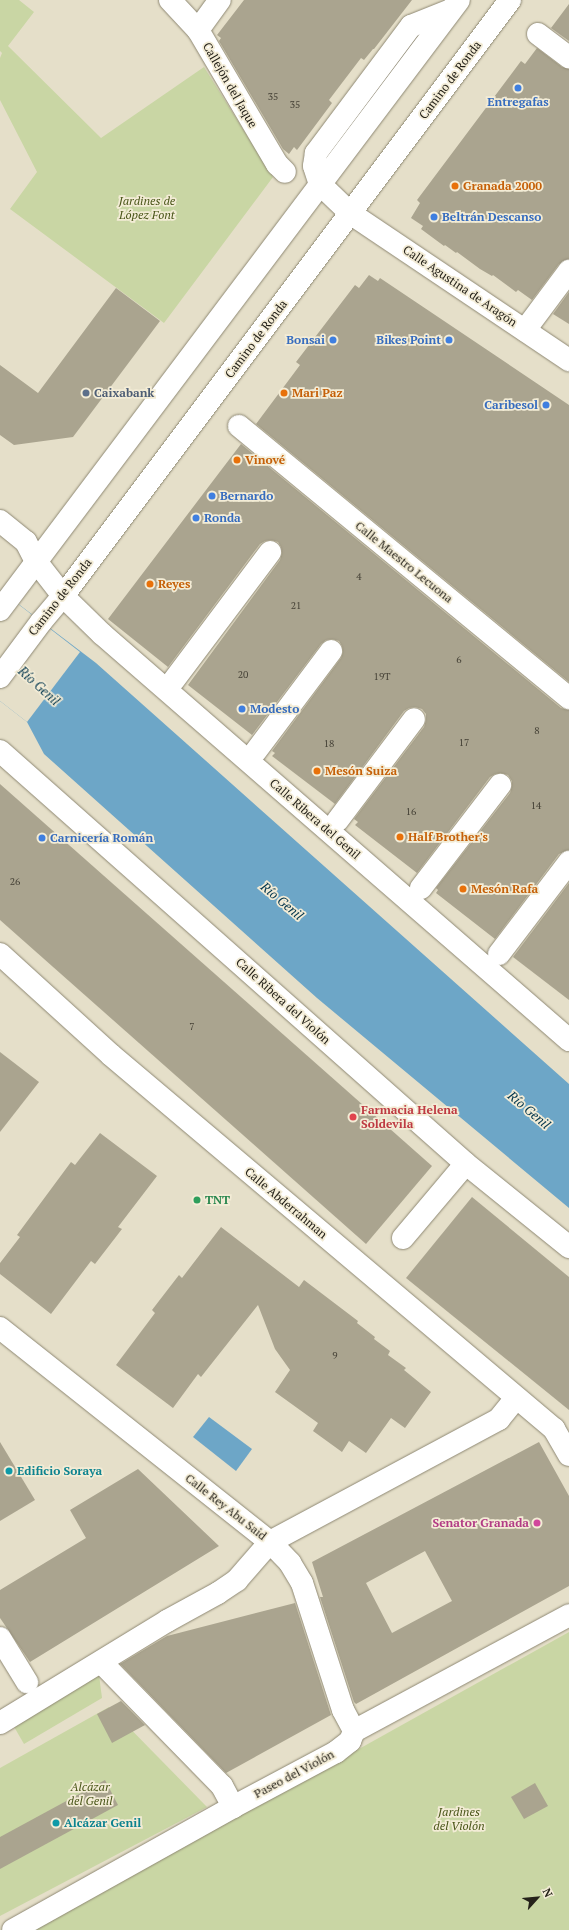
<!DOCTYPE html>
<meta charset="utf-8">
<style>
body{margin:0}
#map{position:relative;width:569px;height:1930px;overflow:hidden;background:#e5dfc9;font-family:"PT Serif",serif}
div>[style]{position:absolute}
.green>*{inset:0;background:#c9d6a4}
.water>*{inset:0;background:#6da6c7}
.pier>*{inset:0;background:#e5dfc9}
.building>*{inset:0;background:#aaa48f}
.roads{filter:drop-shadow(0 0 1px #8e8873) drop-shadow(0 0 1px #8e8873)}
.minor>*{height:22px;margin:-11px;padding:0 11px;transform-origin:11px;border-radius:11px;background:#fff}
.major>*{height:22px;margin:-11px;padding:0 11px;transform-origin:11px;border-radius:11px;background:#fff}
.dots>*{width:11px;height:11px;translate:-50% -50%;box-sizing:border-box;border:2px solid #f3ecd6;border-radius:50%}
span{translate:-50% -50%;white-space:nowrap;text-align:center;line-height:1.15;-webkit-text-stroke:3.5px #f3ecd6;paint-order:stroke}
.number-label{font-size:10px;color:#464237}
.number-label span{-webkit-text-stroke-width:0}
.street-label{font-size:12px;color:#25221a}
.shop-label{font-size:12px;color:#366cbe;font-weight:700}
.left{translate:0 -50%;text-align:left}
.right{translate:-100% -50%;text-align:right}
.food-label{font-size:12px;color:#c56008;font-weight:700}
.park-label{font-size:12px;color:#4a5619;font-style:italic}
.service-label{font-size:12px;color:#4e5e75;font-weight:700}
.health-label{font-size:12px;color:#be3a42;font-weight:700}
.leisure-label{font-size:12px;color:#27864d;font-weight:700}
.culture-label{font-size:12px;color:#0d838f;font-weight:700}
.hotel-label{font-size:12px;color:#b23c85;font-weight:700}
.water-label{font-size:13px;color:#03364d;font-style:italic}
.north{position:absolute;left:517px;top:1878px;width:40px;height:40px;-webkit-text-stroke:3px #f3ecd6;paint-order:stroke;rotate:63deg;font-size:11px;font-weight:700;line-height:16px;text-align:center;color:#25221a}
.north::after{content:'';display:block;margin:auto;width:14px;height:18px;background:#25221a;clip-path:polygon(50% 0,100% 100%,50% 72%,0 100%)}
</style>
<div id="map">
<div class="green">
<i style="clip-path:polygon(0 0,19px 0,34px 12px,8px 46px,101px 138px,204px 67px,273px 177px,164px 323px,10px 209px,37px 172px,0 100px,0 58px,2px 53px,0 51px)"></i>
<i style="clip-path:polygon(569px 1632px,569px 1930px,34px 1930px)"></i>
<i style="clip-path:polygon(99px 1675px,102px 1698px,24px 1744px,13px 1725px)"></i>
<i style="clip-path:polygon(109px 1707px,207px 1807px,0 1916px,0 1768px)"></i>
</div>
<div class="water">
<i style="clip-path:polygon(0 590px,96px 663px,569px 1084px,569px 1208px,317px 998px,44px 754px,27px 722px,0 701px)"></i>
<i style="clip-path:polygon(209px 1417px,252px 1449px,236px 1471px,193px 1437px)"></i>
</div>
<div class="pier">
<i style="clip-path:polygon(0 590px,80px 652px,27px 722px,0 701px)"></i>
</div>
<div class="building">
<i style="clip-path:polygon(244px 0,412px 0,374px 49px,373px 49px,364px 60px,361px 58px,329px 100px,332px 103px,297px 150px,294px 147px,289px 154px,283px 149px,219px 41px,221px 38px,217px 35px)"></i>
<i style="clip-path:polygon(569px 4px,569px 41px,551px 28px)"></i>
<i style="clip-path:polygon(537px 48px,562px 67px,569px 69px,569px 259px,559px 264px,532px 300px,518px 290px,516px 292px,493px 275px,492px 276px,480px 269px,457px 252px,456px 253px,445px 245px,444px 246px,421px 229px,423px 226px,411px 218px,420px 203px,417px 200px,521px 61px,525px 64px)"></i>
<i style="clip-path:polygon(369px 275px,378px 281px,380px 278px,569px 405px,569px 682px,256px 424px,300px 365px,296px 362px,355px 285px,359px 288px)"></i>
<i style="clip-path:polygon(116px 288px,160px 321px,73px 437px,14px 445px,0 435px,0 365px,38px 393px)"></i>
<i style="clip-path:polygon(569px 292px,569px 324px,553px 314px)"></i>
<i style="clip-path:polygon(241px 444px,561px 708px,569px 710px,569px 850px,559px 854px,495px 939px,436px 893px,438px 890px,436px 888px,510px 793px,512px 786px,512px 781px,508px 775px,501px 773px,495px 774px,490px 777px,417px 873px,355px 825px,358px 822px,354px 819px,424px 727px,426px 720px,426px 714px,422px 709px,415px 707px,409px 708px,404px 711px,335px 804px,272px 756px,275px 753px,272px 751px,341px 658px,343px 652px,342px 646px,339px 641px,332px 639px,326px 640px,321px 644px,252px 735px,188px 685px,280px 560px,282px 553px,281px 547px,278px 542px,271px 540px,265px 541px,260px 544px,168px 667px,108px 619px)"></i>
<i style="clip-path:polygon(0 784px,432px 1166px,366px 1244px,0 920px)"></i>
<i style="clip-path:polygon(569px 883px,569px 1000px,513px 957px)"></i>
<i style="clip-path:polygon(0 1052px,39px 1082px,0 1132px)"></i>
<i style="clip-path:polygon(100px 1133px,157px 1176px,118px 1227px,122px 1229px,95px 1264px,91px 1261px,51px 1314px,0 1274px,0 1263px,20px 1237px,17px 1235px,71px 1162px,75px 1165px)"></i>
<i style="clip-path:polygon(472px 1197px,569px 1277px,569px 1410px,406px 1278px)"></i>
<i style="clip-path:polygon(221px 1227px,299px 1287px,304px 1280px,358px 1321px,357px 1323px,375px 1337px,374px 1339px,390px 1351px,388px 1355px,406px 1368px,404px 1370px,431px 1392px,405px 1428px,391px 1418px,366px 1453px,349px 1441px,342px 1452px,313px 1431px,318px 1423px,275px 1392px,290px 1370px,275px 1349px,258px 1305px,201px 1377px,198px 1374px,173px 1408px,116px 1365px,155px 1313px,152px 1310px,179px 1275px,182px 1278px)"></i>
<i style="clip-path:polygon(0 1442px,35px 1500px,0 1521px)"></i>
<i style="clip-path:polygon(evenodd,539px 1442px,569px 1496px,569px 1586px,356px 1704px,354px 1702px,320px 1597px,323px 1597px,312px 1562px,539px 1442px,425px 1551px,452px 1601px,392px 1633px,366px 1583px,425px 1551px)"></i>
<i style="clip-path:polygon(138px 1469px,219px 1546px,30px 1662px,0 1618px,0 1590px,86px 1538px,70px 1510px)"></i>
<i style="clip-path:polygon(295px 1603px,331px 1715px,226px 1773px,120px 1664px,167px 1636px)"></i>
<i style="clip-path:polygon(121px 1701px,145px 1725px,112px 1743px,97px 1714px)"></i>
<i style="clip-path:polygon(105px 1780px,118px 1805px,0 1869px,0 1837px)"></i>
<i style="clip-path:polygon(535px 1783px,548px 1806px,524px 1819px,511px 1797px)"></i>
</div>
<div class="roads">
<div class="minor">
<i style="left:170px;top:0;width:41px;rotate:47deg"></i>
<i style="left:198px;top:30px;width:156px;rotate:59.5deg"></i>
<i style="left:277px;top:164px;width:11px;rotate:45deg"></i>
<i style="left:198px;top:30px;width:37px;rotate:-54deg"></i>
<i style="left:538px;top:34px;width:39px;rotate:37deg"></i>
<i style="left:525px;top:330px;width:74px;rotate:-53.3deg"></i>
<i style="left:239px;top:426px;width:428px;rotate:39.5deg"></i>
<i style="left:63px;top:596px;width:54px;rotate:44.3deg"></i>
<i style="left:102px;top:634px;width:619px;rotate:41deg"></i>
<i style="left:174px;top:680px;width:160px;rotate:-53.1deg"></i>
<i style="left:0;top:751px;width:621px;rotate:41.54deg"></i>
<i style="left:465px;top:1163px;width:134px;rotate:38.9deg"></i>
<i style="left:256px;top:751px;width:125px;rotate:-53.1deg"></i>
<i style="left:338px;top:820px;width:126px;rotate:-53deg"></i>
<i style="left:421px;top:888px;width:130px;rotate:-52.5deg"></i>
<i style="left:0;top:954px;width:150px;rotate:42.3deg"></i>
<i style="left:111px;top:1055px;width:580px;rotate:40.17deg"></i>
<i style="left:554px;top:1429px;width:30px;rotate:60deg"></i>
<i style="left:499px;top:954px;width:116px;rotate:-52.7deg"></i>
<i style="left:403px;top:1238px;width:93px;rotate:-49.8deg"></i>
<i style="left:0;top:1328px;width:345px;rotate:38.4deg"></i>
<i style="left:270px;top:1542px;width:29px;rotate:46deg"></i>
<i style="left:290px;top:1563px;width:23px;rotate:59deg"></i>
<i style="left:302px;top:1583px;width:133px;rotate:72.1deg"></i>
<i style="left:343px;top:1710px;width:24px;rotate:62deg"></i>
<i style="left:0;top:1638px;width:52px;rotate:58.5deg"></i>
<i style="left:101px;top:1662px;width:173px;rotate:45.7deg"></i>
<i style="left:222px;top:1786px;width:24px;rotate:62deg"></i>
<i style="left:0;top:1723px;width:196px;rotate:-31.4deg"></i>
<i style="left:167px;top:1621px;width:58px;rotate:-28.8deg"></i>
<i style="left:218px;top:1593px;width:23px;rotate:-34deg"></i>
<i style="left:237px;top:1580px;width:50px;rotate:-49deg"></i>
<i style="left:270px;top:1542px;width:260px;rotate:-28.2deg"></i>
<i style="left:499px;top:1419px;width:27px;rotate:-51deg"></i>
<i style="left:13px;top:1930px;width:252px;rotate:-29.2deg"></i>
<i style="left:233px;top:1807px;width:117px;rotate:-28.1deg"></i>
<i style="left:336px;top:1752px;width:18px;rotate:-38deg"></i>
<i style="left:350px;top:1741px;width:11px;rotate:-68deg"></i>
<i style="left:354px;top:1731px;width:244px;rotate:-28.3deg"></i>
</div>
<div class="major">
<i style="left:451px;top:10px;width:43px;rotate:158.2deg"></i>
<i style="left:411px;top:26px;width:159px;rotate:126.8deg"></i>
<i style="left:316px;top:153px;width:13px;rotate:99deg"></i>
<i style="left:314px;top:166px;width:19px;rotate:72deg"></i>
<i style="left:320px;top:184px;width:42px;rotate:44deg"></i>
<i style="left:350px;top:213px;width:264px;rotate:33.9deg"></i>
<i style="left:0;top:521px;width:33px;rotate:39deg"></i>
<i style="left:26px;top:542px;width:20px;rotate:63deg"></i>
<i style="left:35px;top:560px;width:46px;rotate:52.1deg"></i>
<i style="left:0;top:610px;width:763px;rotate:-53.04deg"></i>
<i style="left:0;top:677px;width:69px;rotate:-53.3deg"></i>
<i style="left:41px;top:622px;width:34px;rotate:-50deg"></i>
<i style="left:63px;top:596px;width:745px;rotate:-53.13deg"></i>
</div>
</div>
<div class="dots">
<i style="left:518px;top:88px;background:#3f7fe0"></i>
<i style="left:455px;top:186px;background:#e8710a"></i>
<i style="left:434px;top:217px;background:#3f7fe0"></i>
<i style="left:333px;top:340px;background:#3f7fe0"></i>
<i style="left:449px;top:340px;background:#3f7fe0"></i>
<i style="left:86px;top:393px;background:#5c6f8a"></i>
<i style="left:284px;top:393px;background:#e8710a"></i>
<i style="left:546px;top:405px;background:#3f7fe0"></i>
<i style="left:237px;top:460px;background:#e8710a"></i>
<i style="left:212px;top:496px;background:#3f7fe0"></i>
<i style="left:196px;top:518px;background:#3f7fe0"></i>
<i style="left:150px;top:584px;background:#e8710a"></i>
<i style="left:242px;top:709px;background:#3f7fe0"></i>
<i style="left:317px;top:771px;background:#e8710a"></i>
<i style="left:400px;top:837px;background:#e8710a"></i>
<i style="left:42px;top:838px;background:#3f7fe0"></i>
<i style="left:463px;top:889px;background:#e8710a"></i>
<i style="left:353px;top:1117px;background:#e0444e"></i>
<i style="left:197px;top:1200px;background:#2e9e5b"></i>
<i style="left:9px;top:1471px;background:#0f9aa8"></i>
<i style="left:537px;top:1523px;background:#d1479c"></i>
<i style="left:56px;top:1823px;background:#0f9aa8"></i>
</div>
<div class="number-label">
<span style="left:273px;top:97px">35</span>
<span style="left:295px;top:105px">35</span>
<span style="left:359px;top:577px">4</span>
<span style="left:296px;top:606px">21</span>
<span style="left:459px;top:660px">6</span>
<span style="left:243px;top:675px">20</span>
<span style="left:382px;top:677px">19T</span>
<span style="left:537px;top:731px">8</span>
<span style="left:464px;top:743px">17</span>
<span style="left:329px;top:744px">18</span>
<span style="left:536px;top:806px">14</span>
<span style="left:411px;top:812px">16</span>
<span style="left:15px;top:882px">26</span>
<span style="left:192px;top:1027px">7</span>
<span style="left:335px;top:1356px">9</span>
</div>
<div class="street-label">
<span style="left:450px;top:80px;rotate:-53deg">Camino de Ronda</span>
<span style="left:230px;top:85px;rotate:60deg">Callejón del Jaque</span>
<span style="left:460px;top:286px;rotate:34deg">Calle Agustina de Aragón</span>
<span style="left:256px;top:339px;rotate:-53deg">Camino de Ronda</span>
<span style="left:404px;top:562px;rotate:39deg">Calle Maestro Lecuona</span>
<span style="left:60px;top:597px;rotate:-52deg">Camino de Ronda</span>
<span style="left:315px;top:819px;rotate:41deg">Calle Ribera del Genil</span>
<span style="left:283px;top:1001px;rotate:42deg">Calle Ribera del Violón</span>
<span style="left:286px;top:1203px;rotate:40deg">Calle Abderrahman</span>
<span style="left:226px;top:1507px;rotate:38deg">Calle Rey Abu Said</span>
<span style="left:294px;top:1774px;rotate:-28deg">Paseo del Violón</span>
</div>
<div class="shop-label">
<span style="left:518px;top:102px">Entregafas</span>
<span class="left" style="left:442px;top:217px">Beltrán Descanso</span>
<span class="right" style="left:325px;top:340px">Bonsai</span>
<span class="right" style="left:441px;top:340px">Bikes Point</span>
<span class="right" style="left:538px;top:405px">Caribesol</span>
<span class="left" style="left:220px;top:496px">Bernardo</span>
<span class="left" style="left:204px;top:518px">Ronda</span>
<span class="left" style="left:250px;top:709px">Modesto</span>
<span class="left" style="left:50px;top:838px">Carnicería Román</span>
</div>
<div class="food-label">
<span class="left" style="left:463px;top:186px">Granada 2000</span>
<span class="left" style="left:292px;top:393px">Mari Paz</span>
<span class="left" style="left:245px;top:460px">Vinové</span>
<span class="left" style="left:158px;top:584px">Reyes</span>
<span class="left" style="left:325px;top:771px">Mesón Suiza</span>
<span class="left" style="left:408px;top:837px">Half Brother's</span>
<span class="left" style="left:471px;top:889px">Mesón Rafa</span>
</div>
<div class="park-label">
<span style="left:147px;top:208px">Jardines de<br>López Font</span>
<span style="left:90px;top:1794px">Alcázar<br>del Genil</span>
<span style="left:459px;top:1819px">Jardines<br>del Violón</span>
</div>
<div class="service-label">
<span class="left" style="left:94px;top:393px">Caixabank</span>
</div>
<div class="health-label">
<span class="left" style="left:361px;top:1117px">Farmacia Helena<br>Soldevila</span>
</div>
<div class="leisure-label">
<span class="left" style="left:205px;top:1200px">TNT</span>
</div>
<div class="culture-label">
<span class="left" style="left:17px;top:1471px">Edificio Soraya</span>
<span class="left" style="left:64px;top:1823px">Alcázar Genil</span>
</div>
<div class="hotel-label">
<span class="right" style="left:529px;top:1523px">Senator Granada</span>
</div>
<div class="water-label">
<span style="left:39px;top:686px;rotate:42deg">Río Genil</span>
<span style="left:282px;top:901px;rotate:40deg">Río Genil</span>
<span style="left:529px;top:1110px;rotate:40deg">Río Genil</span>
</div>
<div class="north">N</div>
</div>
